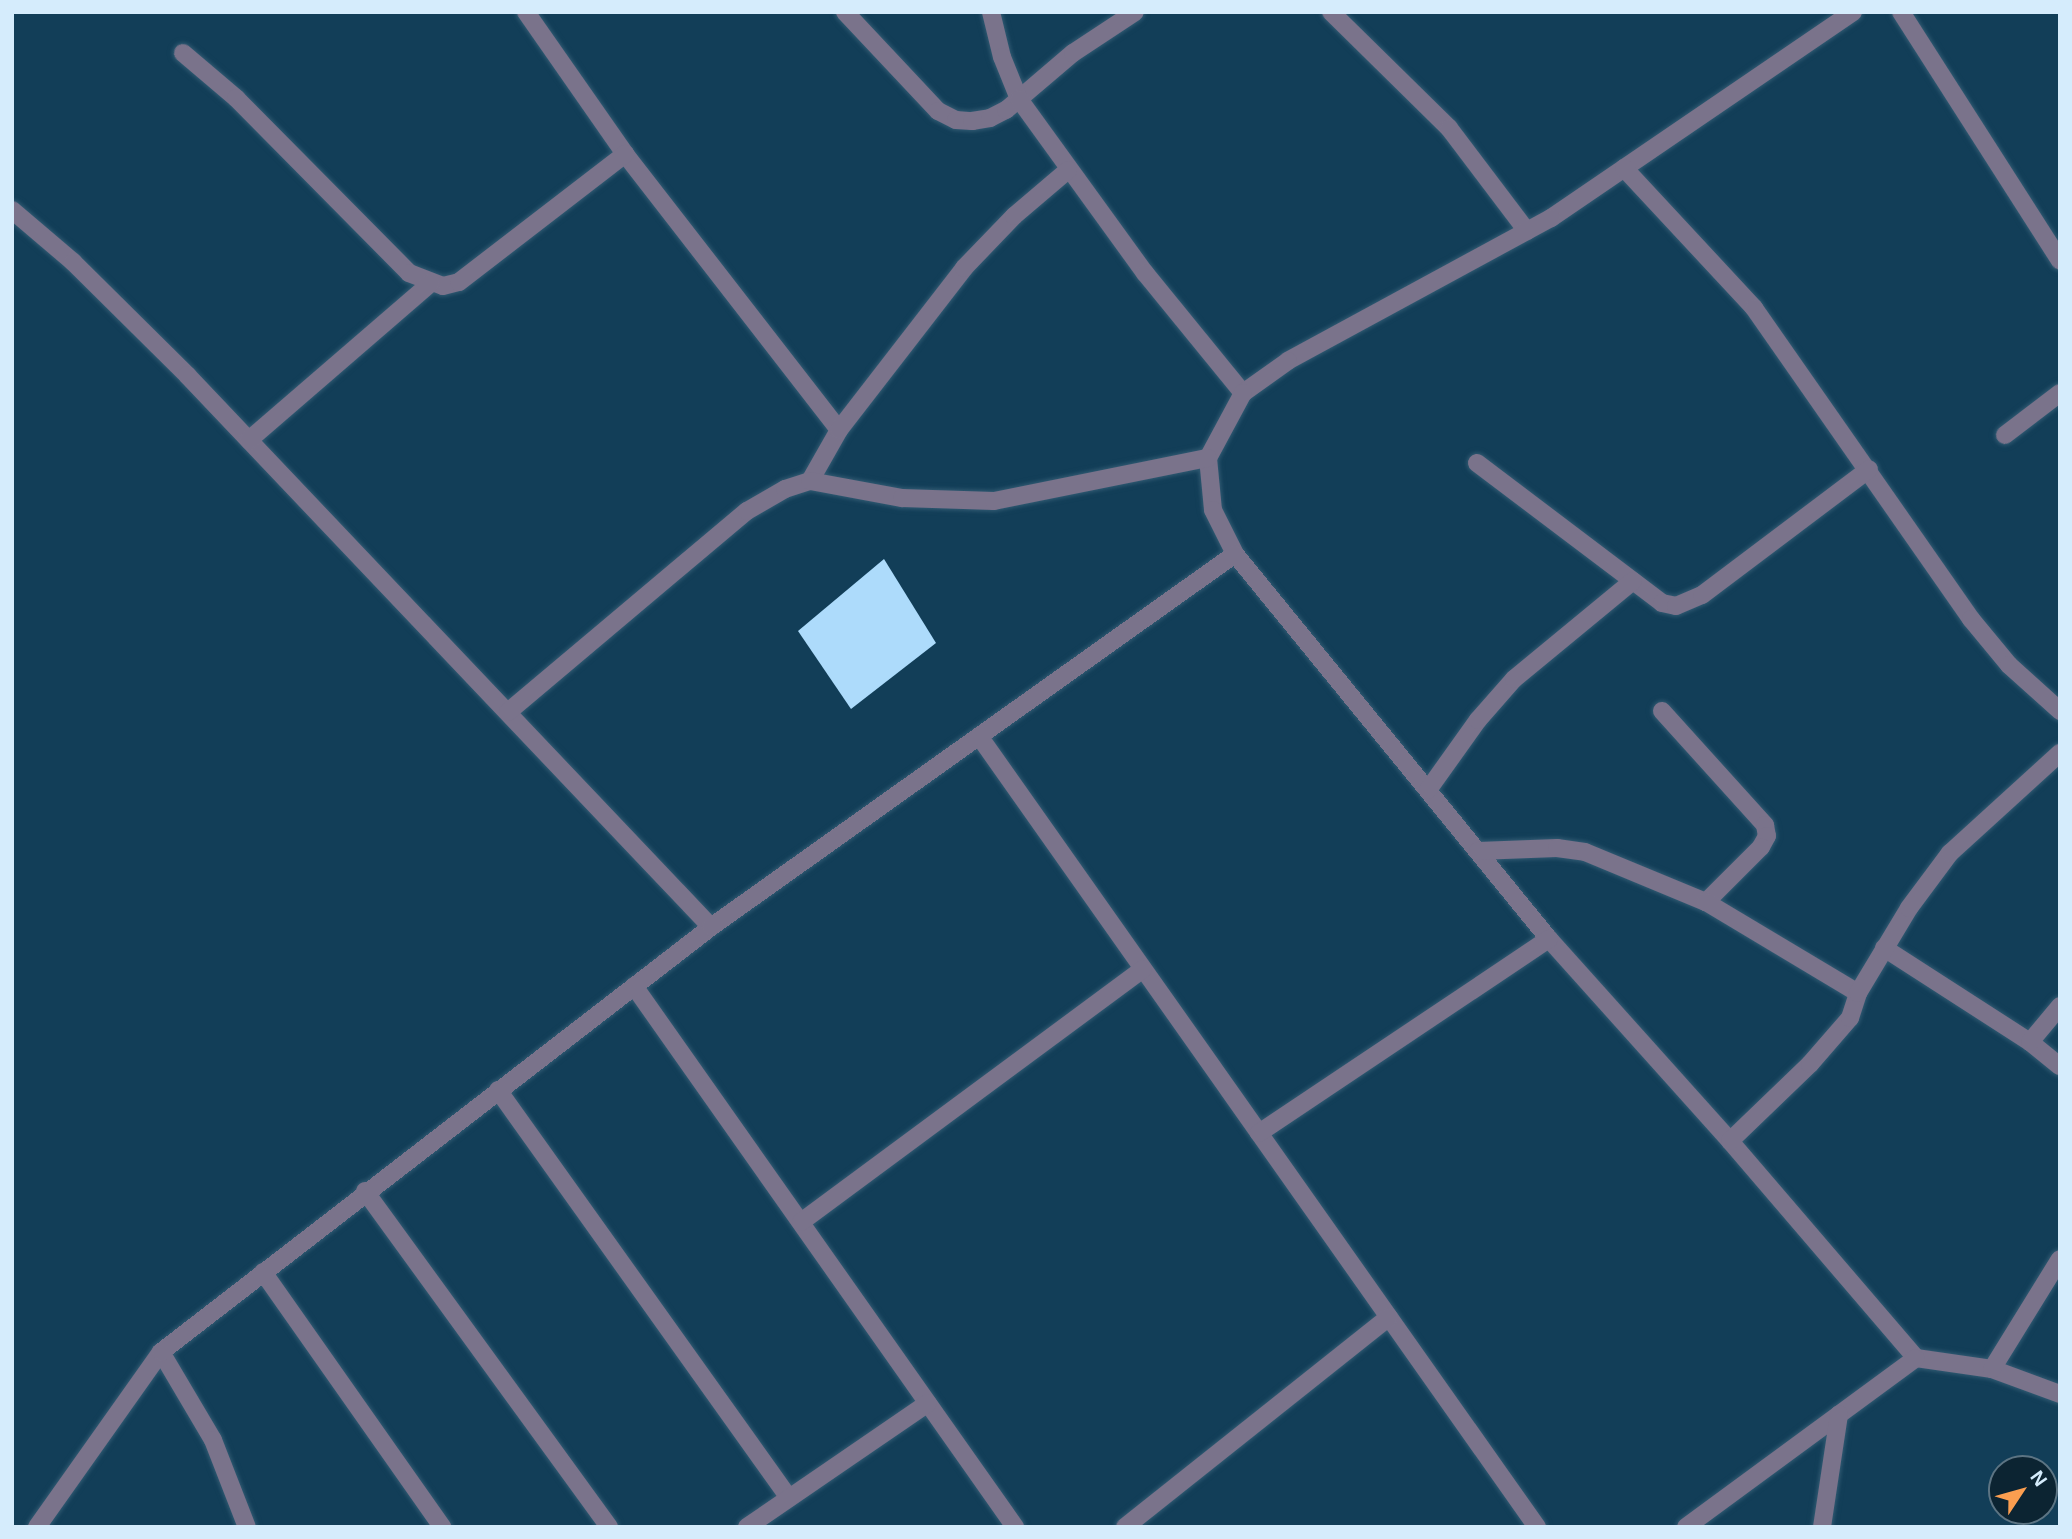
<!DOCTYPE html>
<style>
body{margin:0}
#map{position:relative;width:2072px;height:1539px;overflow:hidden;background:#123e58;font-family:Helvetica,sans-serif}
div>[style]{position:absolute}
.building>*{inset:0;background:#addbfb}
.roads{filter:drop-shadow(0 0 2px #315a72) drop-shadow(0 0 2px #315a72)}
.minor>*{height:18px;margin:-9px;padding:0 9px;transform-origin:9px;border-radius:9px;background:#7a738b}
span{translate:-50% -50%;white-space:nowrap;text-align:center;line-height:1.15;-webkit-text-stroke:7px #0c2432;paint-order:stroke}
.frame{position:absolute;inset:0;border:14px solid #d5ecfc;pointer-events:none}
.north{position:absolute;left:1988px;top:1455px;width:70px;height:70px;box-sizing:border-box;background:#0c2432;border:2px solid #5c7483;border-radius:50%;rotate:54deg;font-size:19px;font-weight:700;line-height:28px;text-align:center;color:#d5ecfc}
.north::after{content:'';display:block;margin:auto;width:24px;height:32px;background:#fb9e50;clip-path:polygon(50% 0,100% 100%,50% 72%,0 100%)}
</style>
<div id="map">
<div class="building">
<i style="clip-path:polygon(884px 559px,936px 643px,851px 709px,798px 631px)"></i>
</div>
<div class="roads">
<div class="minor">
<i style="left:526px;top:12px;width:173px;rotate:55.1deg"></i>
<i style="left:625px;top:154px;width:349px;rotate:52.2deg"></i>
<i style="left:845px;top:12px;width:136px;rotate:46.8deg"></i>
<i style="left:938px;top:111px;width:20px;rotate:27deg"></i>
<i style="left:956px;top:120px;width:16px;rotate:4deg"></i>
<i style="left:972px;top:121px;width:18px;rotate:-9deg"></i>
<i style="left:990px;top:118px;width:18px;rotate:-27deg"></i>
<i style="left:1006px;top:110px;width:88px;rotate:-40.4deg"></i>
<i style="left:1073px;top:53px;width:74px;rotate:-33.5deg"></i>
<i style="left:991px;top:12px;width:46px;rotate:76.3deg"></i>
<i style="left:1002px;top:57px;width:45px;rotate:68deg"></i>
<i style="left:1019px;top:99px;width:215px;rotate:54.1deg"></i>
<i style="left:1145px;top:273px;width:155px;rotate:50.8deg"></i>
<i style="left:1331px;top:12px;width:165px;rotate:44.5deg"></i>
<i style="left:1449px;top:128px;width:129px;rotate:52.9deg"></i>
<i style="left:1853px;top:12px;width:366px;rotate:145.7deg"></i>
<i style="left:1551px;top:218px;width:299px;rotate:151.5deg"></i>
<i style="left:1288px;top:361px;width:55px;rotate:144.6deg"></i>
<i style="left:1243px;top:393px;width:74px;rotate:118.3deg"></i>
<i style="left:1208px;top:458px;width:52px;rotate:84.5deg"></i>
<i style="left:1213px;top:510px;width:49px;rotate:63.4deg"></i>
<i style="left:1235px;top:554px;width:497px;rotate:50.8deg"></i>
<i style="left:1549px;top:939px;width:271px;rotate:48.1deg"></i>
<i style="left:1730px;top:1141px;width:286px;rotate:49.4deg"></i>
<i style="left:1916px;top:1358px;width:77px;rotate:8.2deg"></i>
<i style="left:1992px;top:1369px;width:72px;rotate:20.2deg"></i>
<i style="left:1901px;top:12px;width:295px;rotate:57.4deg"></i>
<i style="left:183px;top:53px;width:70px;rotate:40.3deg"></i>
<i style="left:236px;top:98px;width:246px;rotate:45.3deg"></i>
<i style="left:409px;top:273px;width:36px;rotate:21deg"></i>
<i style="left:443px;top:286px;width:16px;rotate:-14deg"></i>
<i style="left:459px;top:282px;width:210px;rotate:-37.6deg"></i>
<i style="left:1624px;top:168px;width:191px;rotate:47.1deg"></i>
<i style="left:1754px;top:308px;width:379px;rotate:55.1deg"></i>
<i style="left:1971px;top:619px;width:60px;rotate:50.4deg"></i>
<i style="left:2009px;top:665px;width:69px;rotate:42deg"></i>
<i style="left:12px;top:210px;width:80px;rotate:40.4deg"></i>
<i style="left:73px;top:262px;width:161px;rotate:44.7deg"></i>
<i style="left:187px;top:375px;width:761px;rotate:46.49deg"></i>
<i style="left:2005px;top:435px;width:69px;rotate:-37.4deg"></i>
<i style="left:249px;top:440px;width:240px;rotate:-40.8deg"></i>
<i style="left:1477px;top:463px;width:232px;rotate:37.1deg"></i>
<i style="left:1662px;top:603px;width:14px;rotate:12deg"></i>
<i style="left:1676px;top:606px;width:28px;rotate:-23deg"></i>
<i style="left:1702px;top:595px;width:209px;rotate:-37deg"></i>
<i style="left:810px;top:481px;width:59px;rotate:-60.4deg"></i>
<i style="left:839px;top:430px;width:205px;rotate:-52.3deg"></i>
<i style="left:964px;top:268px;width:72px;rotate:-46.1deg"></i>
<i style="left:1014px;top:216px;width:71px;rotate:-40.4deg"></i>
<i style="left:1662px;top:711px;width:154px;rotate:47.9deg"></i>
<i style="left:1765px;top:825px;width:11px;rotate:80deg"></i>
<i style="left:1767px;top:836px;width:13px;rotate:119deg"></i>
<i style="left:1761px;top:847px;width:78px;rotate:135deg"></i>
<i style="left:508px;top:712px;width:312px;rotate:-40.1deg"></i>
<i style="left:747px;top:511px;width:44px;rotate:-30.1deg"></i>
<i style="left:785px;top:489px;width:26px;rotate:-18deg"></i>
<i style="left:810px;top:481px;width:94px;rotate:10.5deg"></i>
<i style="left:902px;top:498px;width:92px;rotate:1.9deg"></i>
<i style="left:994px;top:501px;width:218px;rotate:-11.4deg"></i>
<i style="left:979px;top:736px;width:968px;rotate:54.8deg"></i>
<i style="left:1428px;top:790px;width:86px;rotate:-54.5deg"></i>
<i style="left:1478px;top:720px;width:55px;rotate:-48.7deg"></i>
<i style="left:1514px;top:679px;width:154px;rotate:-39.5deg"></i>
<i style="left:1478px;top:851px;width:79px;rotate:-2.2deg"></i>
<i style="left:1557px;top:848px;width:28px;rotate:8deg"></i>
<i style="left:1585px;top:852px;width:131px;rotate:22.5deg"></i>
<i style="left:1706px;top:902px;width:177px;rotate:30.9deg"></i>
<i style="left:1884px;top:948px;width:174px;rotate:32.8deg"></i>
<i style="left:2030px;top:1042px;width:38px;rotate:39deg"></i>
<i style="left:634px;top:986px;width:662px;rotate:54.84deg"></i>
<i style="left:2030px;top:1042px;width:47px;rotate:-50.2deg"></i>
<i style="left:498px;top:1090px;width:501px;rotate:54.5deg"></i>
<i style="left:1259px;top:1133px;width:349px;rotate:-33.8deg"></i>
<i style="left:1730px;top:1141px;width:111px;rotate:-43.9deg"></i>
<i style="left:1810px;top:1064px;width:61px;rotate:-49deg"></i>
<i style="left:1850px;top:1018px;width:26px;rotate:-72deg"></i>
<i style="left:1858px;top:993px;width:99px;rotate:-59deg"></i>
<i style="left:1909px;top:908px;width:69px;rotate:-53.3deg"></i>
<i style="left:1950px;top:853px;width:149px;rotate:-42.3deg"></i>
<i style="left:365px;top:1191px;width:415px;rotate:54deg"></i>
<i style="left:801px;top:1222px;width:425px;rotate:-36.5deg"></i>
<i style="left:263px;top:1272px;width:312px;rotate:54.9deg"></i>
<i style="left:161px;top:1352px;width:102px;rotate:59.4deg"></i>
<i style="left:213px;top:1440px;width:93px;rotate:68.7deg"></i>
<i style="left:1992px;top:1369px;width:129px;rotate:-58.3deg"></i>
<i style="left:37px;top:1527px;width:214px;rotate:-54.7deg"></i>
<i style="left:161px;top:1352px;width:695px;rotate:-37.69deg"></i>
<i style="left:711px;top:927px;width:643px;rotate:-35.44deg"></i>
<i style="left:747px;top:1527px;width:219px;rotate:-34.4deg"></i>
<i style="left:1125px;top:1527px;width:337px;rotate:-38.5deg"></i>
<i style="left:1686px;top:1527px;width:285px;rotate:-36.3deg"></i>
<i style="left:1822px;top:1527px;width:114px;rotate:-81.4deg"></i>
</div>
</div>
<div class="frame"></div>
<div class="north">N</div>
</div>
